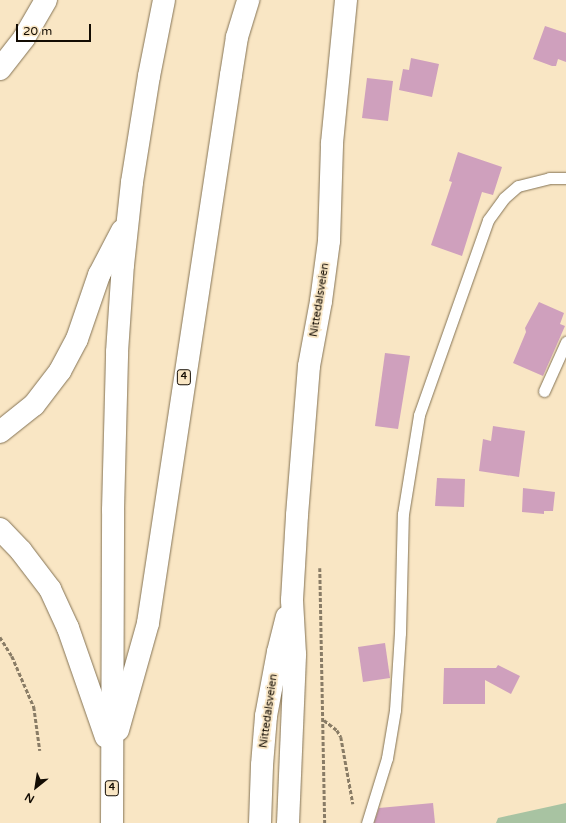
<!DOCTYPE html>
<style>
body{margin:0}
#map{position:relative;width:566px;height:823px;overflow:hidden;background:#f9e6c4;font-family:"Varela Round",sans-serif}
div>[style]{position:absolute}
.green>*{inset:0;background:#a8c3a2}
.building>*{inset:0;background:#cfa0bd}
.path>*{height:2.5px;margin-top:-1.25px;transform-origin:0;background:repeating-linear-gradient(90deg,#897c66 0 4px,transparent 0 6px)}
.roads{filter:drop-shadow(0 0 1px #847355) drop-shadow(0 0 1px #847355)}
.lane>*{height:11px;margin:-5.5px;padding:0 5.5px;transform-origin:5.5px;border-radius:5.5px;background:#fff}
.secondary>*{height:22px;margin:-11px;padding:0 11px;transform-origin:11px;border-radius:11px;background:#fff}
.highway>*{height:22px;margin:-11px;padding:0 11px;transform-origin:11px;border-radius:11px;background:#fff}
span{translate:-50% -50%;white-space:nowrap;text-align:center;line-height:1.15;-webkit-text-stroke:4px #f9e6c4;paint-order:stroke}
.shield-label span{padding:1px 3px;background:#f9e6c4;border:1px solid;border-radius:3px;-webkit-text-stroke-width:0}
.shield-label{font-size:10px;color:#130c03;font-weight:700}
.street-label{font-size:11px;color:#130c03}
.north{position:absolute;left:16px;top:767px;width:40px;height:40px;-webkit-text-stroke:3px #f9e6c4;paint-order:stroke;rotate:210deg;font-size:11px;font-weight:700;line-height:16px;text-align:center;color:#130c03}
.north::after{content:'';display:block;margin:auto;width:14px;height:18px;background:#130c03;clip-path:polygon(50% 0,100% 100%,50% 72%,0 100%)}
.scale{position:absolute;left:16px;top:24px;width:75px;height:18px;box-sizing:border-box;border:2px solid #130c03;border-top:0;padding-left:5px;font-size:12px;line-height:14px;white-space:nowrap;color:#130c03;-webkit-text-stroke:3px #f9e6c4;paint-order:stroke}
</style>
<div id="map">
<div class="green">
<i style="clip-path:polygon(566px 803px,566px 823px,496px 823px,498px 818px)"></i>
</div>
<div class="building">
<i style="clip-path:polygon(545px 26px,566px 33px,566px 62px,558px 59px,556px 66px,552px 66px,533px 59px)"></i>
<i style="clip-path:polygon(411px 58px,439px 64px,432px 97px,399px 90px,403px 69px,409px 70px)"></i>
<i style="clip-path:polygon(367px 78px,393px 81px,388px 121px,362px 118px)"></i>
<i style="clip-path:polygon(458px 152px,502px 167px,493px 195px,482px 192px,462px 256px,431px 245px,452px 182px,449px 181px)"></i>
<i style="clip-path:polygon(539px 302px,564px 313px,560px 324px,565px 326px,543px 376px,513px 363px,526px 332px,525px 328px)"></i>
<i style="clip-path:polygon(385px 353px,410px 356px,398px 429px,375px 426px)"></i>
<i style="clip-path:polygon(493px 426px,525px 431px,519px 477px,479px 471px,483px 439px,491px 441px)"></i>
<i style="clip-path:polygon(437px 478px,465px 479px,464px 507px,435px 506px)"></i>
<i style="clip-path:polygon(523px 488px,555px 492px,553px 511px,544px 511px,544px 514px,522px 512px)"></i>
<i style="clip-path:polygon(385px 643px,390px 678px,363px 682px,358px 647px)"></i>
<i style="clip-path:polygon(498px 665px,520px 676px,511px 694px,485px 680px,485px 704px,443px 704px,444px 668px,496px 668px)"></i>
<i style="clip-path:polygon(433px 803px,435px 823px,374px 823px,379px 808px)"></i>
</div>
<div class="path">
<i style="left:320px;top:568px;width:255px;rotate:88.9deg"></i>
<i style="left:0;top:637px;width:22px;rotate:58deg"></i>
<i style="left:12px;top:656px;width:56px;rotate:66.7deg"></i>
<i style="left:34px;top:707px;width:44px;rotate:82.2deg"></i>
<i style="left:324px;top:720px;width:16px;rotate:38deg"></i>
<i style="left:337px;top:730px;width:8px;rotate:60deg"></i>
<i style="left:341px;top:737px;width:68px;rotate:79.8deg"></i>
</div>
<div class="roads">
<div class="lane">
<i style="left:544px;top:391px;width:54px;rotate:-65.8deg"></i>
<i style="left:367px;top:823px;width:68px;rotate:-72.9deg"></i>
<i style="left:387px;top:758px;width:49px;rotate:-80.5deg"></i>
<i style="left:395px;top:710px;width:77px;rotate:-86.3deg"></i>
<i style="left:400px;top:633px;width:119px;rotate:-88.6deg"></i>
<i style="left:403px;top:514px;width:100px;rotate:-80.8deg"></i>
<i style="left:419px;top:415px;width:207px;rotate:-70.5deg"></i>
<i style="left:488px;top:220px;width:27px;rotate:-54deg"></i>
<i style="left:504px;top:198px;width:18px;rotate:-41deg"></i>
<i style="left:518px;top:186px;width:32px;rotate:-14deg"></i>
<i style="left:549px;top:178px;width:17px"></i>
</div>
<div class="secondary">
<i style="left:260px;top:823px;width:58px;rotate:-88deg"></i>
<i style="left:262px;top:765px;width:49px;rotate:-85.3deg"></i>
<i style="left:266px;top:716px;width:65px;rotate:-79.4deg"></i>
<i style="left:278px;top:652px;width:36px;rotate:-76deg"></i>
<i style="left:288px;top:823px;width:169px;rotate:-87.6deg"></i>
<i style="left:295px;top:654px;width:54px;rotate:-93.2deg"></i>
<i style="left:292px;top:600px;width:85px;rotate:-86.6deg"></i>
<i style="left:297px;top:515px;width:149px;rotate:-85.4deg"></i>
<i style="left:309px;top:366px;width:66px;rotate:-79.5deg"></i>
<i style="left:321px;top:301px;width:61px;rotate:-82.4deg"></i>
<i style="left:329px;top:241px;width:98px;rotate:-88.2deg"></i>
<i style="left:332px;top:143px;width:144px;rotate:-84.4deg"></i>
</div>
<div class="highway">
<i style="left:0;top:69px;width:39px;rotate:-52deg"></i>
<i style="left:24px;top:38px;width:44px;rotate:-59.9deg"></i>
<i style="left:0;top:432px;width:43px;rotate:-38.5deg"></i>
<i style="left:34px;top:405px;width:43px;rotate:-52.6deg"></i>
<i style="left:60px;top:371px;width:36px;rotate:-62deg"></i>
<i style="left:77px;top:339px;width:68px;rotate:-71deg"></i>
<i style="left:99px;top:275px;width:50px;rotate:-62.4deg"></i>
<i style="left:0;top:529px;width:30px;rotate:46deg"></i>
<i style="left:21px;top:551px;width:48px;rotate:52.7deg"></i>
<i style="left:50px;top:589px;width:43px;rotate:65.2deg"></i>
<i style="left:68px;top:628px;width:115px;rotate:70.8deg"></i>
<i style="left:118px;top:730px;width:111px;rotate:-74.3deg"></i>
<i style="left:148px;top:623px;width:554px;rotate:-81.39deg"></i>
<i style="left:231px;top:75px;width:38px;rotate:-81deg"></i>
<i style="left:237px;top:37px;width:39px;rotate:-73deg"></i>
<i style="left:112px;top:823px;width:313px;rotate:-89.8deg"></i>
<i style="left:113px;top:510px;width:158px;rotate:-88.5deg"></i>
<i style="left:117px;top:352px;width:87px;rotate:-86.1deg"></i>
<i style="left:123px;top:265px;width:83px;rotate:-83.8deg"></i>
<i style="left:132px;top:182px;width:107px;rotate:-80.9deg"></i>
<i style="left:149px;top:76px;width:77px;rotate:-78.8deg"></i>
</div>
</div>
<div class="shield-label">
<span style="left:184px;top:377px">4</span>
<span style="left:112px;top:788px">4</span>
</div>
<div class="street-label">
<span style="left:320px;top:300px;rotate:-81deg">Nittedalsveien</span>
<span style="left:269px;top:711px;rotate:-82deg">Nittedalsveien</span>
</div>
<div class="north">N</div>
<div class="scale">20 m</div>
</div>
